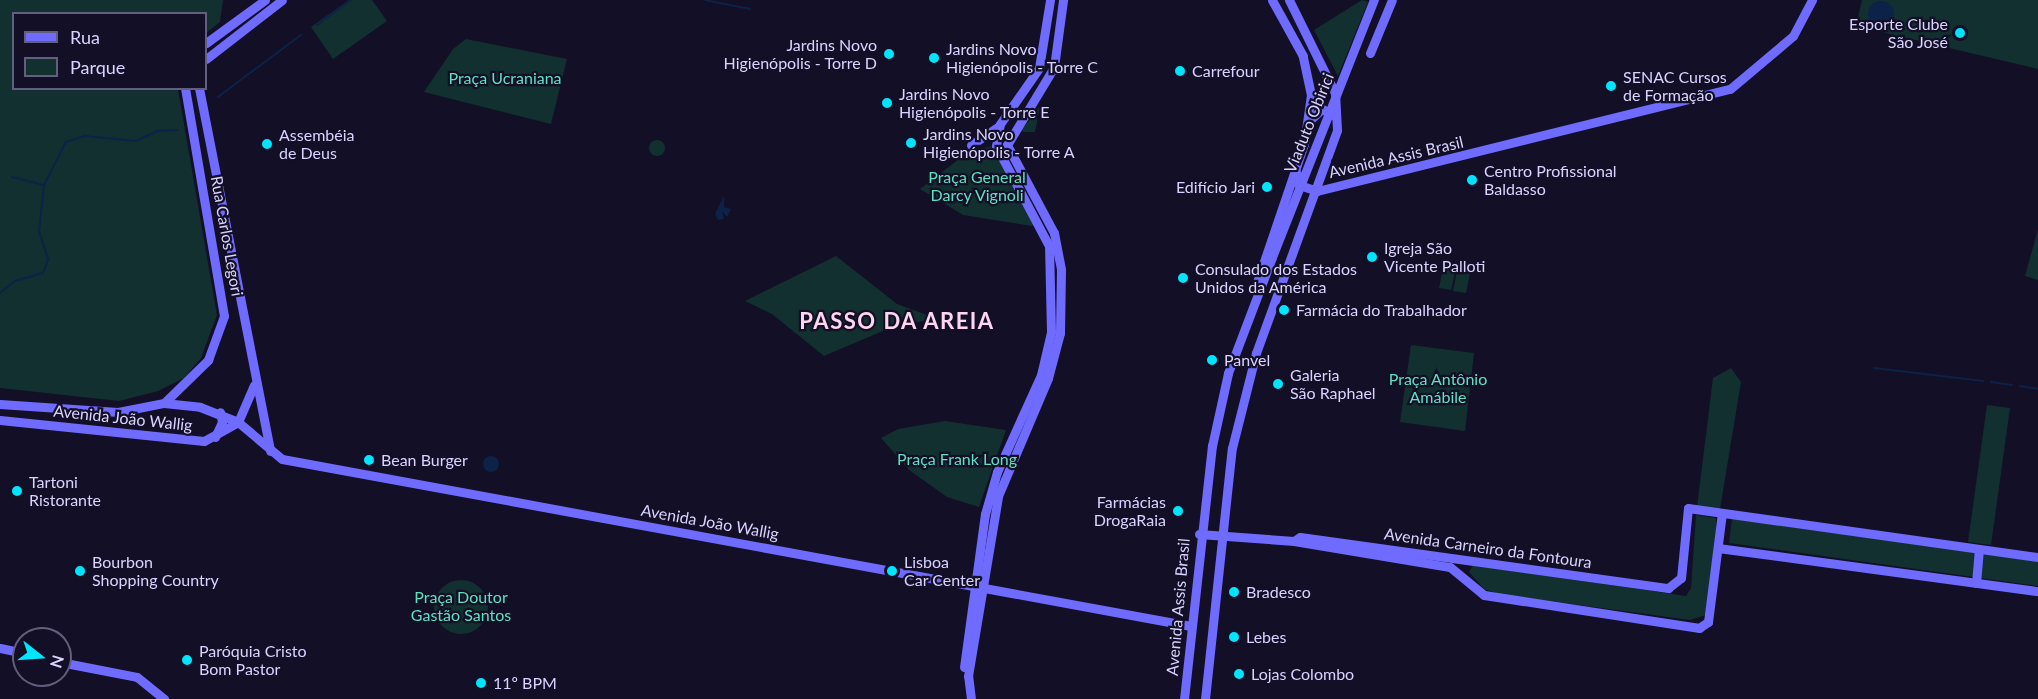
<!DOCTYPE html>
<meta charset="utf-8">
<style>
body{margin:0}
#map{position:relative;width:2038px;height:699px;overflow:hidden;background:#130f26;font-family:Lato,sans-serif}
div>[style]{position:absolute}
.green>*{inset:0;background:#12302f}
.round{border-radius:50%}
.water>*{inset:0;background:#0c2248}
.stream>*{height:2px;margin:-1px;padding:0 1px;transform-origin:1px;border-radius:1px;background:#0c2248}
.secondary>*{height:9px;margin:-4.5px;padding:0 4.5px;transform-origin:4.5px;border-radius:4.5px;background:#6f6bff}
.secondary-bridge>*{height:9px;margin:-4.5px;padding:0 4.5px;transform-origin:4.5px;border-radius:4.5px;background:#6f6bff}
.dots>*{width:16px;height:16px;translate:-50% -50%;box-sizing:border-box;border:3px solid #130f26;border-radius:50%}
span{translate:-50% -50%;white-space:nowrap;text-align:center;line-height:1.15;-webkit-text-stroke:4.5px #130f26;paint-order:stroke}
.poi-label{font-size:16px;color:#d9d4ff}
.right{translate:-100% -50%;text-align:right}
.left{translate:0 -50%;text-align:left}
.park-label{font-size:16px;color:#5fe0c0}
.street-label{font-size:16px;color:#d9d4ff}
.district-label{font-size:22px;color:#ffd6f0;font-weight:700;letter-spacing:1.5px}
.legend{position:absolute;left:12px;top:12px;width:195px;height:78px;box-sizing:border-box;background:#130f26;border:2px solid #625e7d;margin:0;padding:8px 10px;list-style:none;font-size:18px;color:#d9d4ff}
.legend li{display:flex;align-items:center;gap:12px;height:30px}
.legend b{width:30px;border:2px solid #625e7d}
.north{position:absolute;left:12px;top:627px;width:60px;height:60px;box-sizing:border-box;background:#130f26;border:2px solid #625e7d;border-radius:50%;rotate:107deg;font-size:16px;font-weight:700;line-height:24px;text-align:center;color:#d9d4ff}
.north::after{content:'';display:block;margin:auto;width:21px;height:27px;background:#00e5ff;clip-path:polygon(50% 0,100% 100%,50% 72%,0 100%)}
</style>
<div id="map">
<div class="green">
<i style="clip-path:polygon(0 0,223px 0,220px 22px,206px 33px,206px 14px,14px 14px,14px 88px,178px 89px,217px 315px,201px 358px,184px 378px,158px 391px,119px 401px,0 388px)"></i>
<i style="clip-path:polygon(349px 0,372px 0,387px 21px,333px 59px,311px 27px)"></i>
<i style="clip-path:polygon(1362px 0,1368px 2px,1338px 76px,1314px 30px)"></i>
<i style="clip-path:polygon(1862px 0,2038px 0,2038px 69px,1856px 26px)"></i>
<i style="clip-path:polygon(466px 39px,567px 59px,551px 124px,424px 92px,453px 49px)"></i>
<i style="clip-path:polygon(1040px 106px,1035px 132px,1023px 132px,1022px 130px)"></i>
<i class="round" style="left:649px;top:140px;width:16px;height:16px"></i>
<i style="clip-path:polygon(991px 146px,1035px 222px,1032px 226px,963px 215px,920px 189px,959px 159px)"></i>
<i style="clip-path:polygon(2038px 229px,2038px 280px,2025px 276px)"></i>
<i style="clip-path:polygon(836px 256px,897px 304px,938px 319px,897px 325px,824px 356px,772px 314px,745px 301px)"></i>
<i style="clip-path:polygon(1444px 263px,1457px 265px,1451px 290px,1439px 288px)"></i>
<i style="clip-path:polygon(1458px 266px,1471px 268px,1466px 293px,1453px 291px)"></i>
<i style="clip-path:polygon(1411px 345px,1474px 353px,1465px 431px,1400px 422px)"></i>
<i style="clip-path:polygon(1731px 368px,1741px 382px,1720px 509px,1697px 507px,1713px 378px)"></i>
<i style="clip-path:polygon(1987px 405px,2010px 408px,1991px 545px,1968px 542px)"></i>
<i style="clip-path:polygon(945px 421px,1006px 430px,979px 507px,947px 497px,909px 470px,881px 438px,898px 429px)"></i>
<i style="clip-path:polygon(1696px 515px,1716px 518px,1716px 530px,1706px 615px,1690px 620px,1499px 594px,1484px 589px,1469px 572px,1473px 565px,1686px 596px,1691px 588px)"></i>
<i style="clip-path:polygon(1732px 519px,2038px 561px,2038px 586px,1729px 543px)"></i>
<i class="round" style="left:434px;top:580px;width:54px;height:54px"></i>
</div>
<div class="water">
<i class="round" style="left:1868px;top:1px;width:26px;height:26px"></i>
<i style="clip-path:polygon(724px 196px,724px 207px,731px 209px,727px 217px,722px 211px,724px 219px,718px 220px,715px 214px)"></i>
<i class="round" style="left:483px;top:456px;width:16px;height:16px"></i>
</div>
<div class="stream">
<i style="left:705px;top:0;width:46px;rotate:11.3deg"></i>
<i style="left:317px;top:25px;width:42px;rotate:-36.3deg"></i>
<i style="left:218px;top:97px;width:104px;rotate:-36.8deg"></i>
<i style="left:12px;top:177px;width:33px;rotate:14deg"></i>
<i style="left:44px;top:185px;width:48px;rotate:-62.9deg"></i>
<i style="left:66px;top:142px;width:19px;rotate:-18deg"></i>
<i style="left:84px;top:136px;width:52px;rotate:5.5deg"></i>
<i style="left:136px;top:141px;width:23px;rotate:-25deg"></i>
<i style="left:157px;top:131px;width:21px;rotate:-3deg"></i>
<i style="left:0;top:293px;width:19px;rotate:-39deg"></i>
<i style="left:15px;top:281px;width:29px;rotate:-16deg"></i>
<i style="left:43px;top:273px;width:15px;rotate:-70deg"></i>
<i style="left:48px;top:259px;width:28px;rotate:-108deg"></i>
<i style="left:39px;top:232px;width:47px;rotate:-83.9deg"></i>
<i style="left:1874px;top:368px;width:110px;rotate:6.8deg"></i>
<i style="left:1991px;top:382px;width:21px;rotate:8deg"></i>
<i style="left:2020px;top:386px;width:18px;rotate:9deg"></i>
</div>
<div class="secondary">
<i style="left:206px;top:43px;width:73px;rotate:-36.1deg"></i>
<i style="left:1370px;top:53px;width:57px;rotate:-67.5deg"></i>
<i style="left:206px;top:59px;width:96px;rotate:-37.8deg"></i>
<i style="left:199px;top:88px;width:370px;rotate:78.9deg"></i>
<i style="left:1309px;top:121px;width:18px;rotate:-43deg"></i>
<i style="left:1322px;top:109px;width:15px;rotate:28deg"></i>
<i style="left:971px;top:145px;width:34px;rotate:-34deg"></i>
<i style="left:1295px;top:168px;width:17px;rotate:77deg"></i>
<i style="left:1299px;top:185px;width:19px;rotate:18deg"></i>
<i style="left:1317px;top:191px;width:425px;rotate:-13.9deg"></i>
<i style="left:1730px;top:89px;width:82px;rotate:-40.1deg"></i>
<i style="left:1793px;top:36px;width:41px;rotate:-62.2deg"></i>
<i style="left:1257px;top:282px;width:146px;rotate:-71.2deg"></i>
<i style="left:1304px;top:144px;width:49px;rotate:-81.9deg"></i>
<i style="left:1311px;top:95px;width:40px;rotate:-102deg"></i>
<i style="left:1303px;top:56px;width:64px;rotate:-119deg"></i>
<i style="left:164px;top:403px;width:62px;rotate:-44.3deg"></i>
<i style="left:208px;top:360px;width:47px;rotate:-70deg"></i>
<i style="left:224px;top:316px;width:231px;rotate:-99.7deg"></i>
<i style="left:0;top:404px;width:118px;rotate:3.9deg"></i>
<i style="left:118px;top:412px;width:47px;rotate:-11.1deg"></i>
<i style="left:164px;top:403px;width:36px;rotate:6deg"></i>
<i style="left:200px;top:407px;width:41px;rotate:21.5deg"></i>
<i style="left:238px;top:422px;width:57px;rotate:40.1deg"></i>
<i style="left:282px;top:459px;width:924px;rotate:10.41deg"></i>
<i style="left:0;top:420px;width:205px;rotate:5.9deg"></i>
<i style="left:204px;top:441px;width:39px;rotate:-29deg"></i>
<i style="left:238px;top:422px;width:40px;rotate:-66.6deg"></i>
<i style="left:215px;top:437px;width:17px;rotate:-65deg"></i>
<i style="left:222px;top:422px;width:10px;rotate:-101deg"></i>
<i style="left:1199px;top:534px;width:95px;rotate:4.2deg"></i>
<i style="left:1294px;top:541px;width:158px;rotate:9.5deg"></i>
<i style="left:1450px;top:567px;width:44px;rotate:39.5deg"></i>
<i style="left:1484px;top:595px;width:218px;rotate:8.7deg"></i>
<i style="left:1699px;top:628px;width:11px;rotate:-34deg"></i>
<i style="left:1708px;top:622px;width:110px;rotate:-82.7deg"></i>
<i style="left:1294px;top:541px;width:7px;rotate:-34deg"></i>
<i style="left:1300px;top:537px;width:372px;rotate:7.9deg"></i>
<i style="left:1668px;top:588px;width:16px;rotate:-38deg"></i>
<i style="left:1681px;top:578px;width:70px;rotate:-84.3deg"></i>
<i style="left:1688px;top:508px;width:353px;rotate:8deg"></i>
<i style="left:1718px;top:548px;width:323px;rotate:7.7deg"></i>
<i style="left:1976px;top:583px;width:34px;rotate:-85deg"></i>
<i style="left:0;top:648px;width:25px;rotate:12deg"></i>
<i style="left:60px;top:662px;width:78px;rotate:11deg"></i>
<i style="left:137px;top:677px;width:35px;rotate:39deg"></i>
<i style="left:964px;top:667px;width:154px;rotate:-82.2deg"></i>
<i style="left:985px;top:514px;width:44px;rotate:-74.1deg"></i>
<i style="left:997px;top:472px;width:107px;rotate:-65.6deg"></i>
<i style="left:1041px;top:375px;width:44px;rotate:-76.9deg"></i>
<i style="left:1051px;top:332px;width:86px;rotate:-91.3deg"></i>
<i style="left:1049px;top:246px;width:113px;rotate:-117.9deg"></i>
<i style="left:996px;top:146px;width:22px;rotate:-80deg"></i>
<i style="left:1000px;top:124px;width:68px;rotate:-55.1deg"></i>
<i style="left:1039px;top:68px;width:69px;rotate:-80.8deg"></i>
<i style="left:971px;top:699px;width:23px;rotate:-97deg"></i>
<i style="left:968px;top:676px;width:182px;rotate:-80.5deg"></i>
<i style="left:998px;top:496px;width:128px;rotate:-67deg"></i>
<i style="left:1048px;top:378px;width:47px;rotate:-75.1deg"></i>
<i style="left:1060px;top:333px;width:64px;rotate:-89.1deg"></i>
<i style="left:1061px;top:269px;width:37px;rotate:-101deg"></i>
<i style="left:1054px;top:233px;width:100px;rotate:-118.1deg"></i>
<i style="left:1007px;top:145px;width:91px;rotate:-58.9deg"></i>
<i style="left:1054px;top:67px;width:68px;rotate:-82.3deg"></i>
<i style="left:1184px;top:699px;width:255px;rotate:-83.7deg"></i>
<i style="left:1212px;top:446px;width:75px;rotate:-77.6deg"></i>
<i style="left:1228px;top:373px;width:124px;rotate:-69.2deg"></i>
<i style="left:1205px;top:699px;width:252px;rotate:-83.9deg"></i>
<i style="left:1232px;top:448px;width:98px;rotate:-75.8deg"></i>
<i style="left:1256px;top:353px;width:237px;rotate:-70deg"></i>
<i style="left:1337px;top:130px;width:37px;rotate:-93deg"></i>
<i style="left:1335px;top:93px;width:104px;rotate:-116.3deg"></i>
</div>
<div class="secondary-bridge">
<i style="left:1272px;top:257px;width:277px;rotate:-68.4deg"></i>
</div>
<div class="dots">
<i style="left:1960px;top:33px;background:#00e5ff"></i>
<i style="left:889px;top:54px;background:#00e5ff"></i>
<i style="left:934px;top:58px;background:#00e5ff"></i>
<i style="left:1180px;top:71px;background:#00e5ff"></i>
<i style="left:1611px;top:86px;background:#00e5ff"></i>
<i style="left:887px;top:103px;background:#00e5ff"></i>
<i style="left:911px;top:143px;background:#00e5ff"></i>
<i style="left:267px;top:144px;background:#00e5ff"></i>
<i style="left:1472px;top:180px;background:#00e5ff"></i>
<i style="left:1267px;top:187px;background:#00e5ff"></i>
<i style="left:1372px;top:257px;background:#00e5ff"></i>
<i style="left:1183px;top:278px;background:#00e5ff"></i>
<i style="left:1284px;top:310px;background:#00e5ff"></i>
<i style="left:1212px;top:360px;background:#00e5ff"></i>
<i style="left:1278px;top:384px;background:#00e5ff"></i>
<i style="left:369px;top:460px;background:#00e5ff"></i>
<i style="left:17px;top:491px;background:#00e5ff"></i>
<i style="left:1178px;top:511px;background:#00e5ff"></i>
<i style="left:80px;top:571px;background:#00e5ff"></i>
<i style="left:892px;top:571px;background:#00e5ff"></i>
<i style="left:1234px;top:592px;background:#00e5ff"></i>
<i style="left:1234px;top:637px;background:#00e5ff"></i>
<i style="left:187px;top:660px;background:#00e5ff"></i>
<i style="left:1239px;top:674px;background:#00e5ff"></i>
<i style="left:481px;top:683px;background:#00e5ff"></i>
</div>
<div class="poi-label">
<span class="right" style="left:1948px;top:33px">Esporte Clube<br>São José</span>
<span class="right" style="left:877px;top:54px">Jardins Novo<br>Higienópolis - Torre D</span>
<span class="left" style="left:946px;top:58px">Jardins Novo<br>Higienópolis - Torre C</span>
<span class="left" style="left:1192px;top:71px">Carrefour</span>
<span class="left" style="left:1623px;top:86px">SENAC Cursos<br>de Formação</span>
<span class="left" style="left:899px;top:103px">Jardins Novo<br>Higienópolis - Torre E</span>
<span class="left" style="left:923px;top:143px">Jardins Novo<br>Higienópolis - Torre A</span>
<span class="left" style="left:279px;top:144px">Assembéia<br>de Deus</span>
<span class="left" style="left:1484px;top:180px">Centro Profissional<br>Baldasso</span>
<span class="right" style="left:1255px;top:187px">Edifício Jari</span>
<span class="left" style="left:1384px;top:257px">Igreja São<br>Vicente Palloti</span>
<span class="left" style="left:1195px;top:278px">Consulado dos Estados<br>Unidos da América</span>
<span class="left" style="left:1296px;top:310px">Farmácia do Trabalhador</span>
<span class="left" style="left:1224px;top:360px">Panvel</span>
<span class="left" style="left:1290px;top:384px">Galeria<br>São Raphael</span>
<span class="left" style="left:381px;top:460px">Bean Burger</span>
<span class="left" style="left:29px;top:491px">Tartoni<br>Ristorante</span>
<span class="right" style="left:1166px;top:511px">Farmácias<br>DrogaRaia</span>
<span class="left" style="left:92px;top:571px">Bourbon<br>Shopping Country</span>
<span class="left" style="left:904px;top:571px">Lisboa<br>Car Center</span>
<span class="left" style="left:1246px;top:592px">Bradesco</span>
<span class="left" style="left:1246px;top:637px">Lebes</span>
<span class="left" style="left:199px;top:660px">Paróquia Cristo<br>Bom Pastor</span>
<span class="left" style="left:1251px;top:674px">Lojas Colombo</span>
<span class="left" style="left:493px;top:683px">11º BPM</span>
</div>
<div class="park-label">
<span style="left:505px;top:78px">Praça Ucraniana</span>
<span style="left:977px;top:186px">Praça General<br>Darcy Vignoli</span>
<span style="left:1438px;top:388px">Praça Antônio<br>Amábile</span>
<span style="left:957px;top:459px">Praça Frank Long</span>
<span style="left:461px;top:606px">Praça Doutor<br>Gastão Santos</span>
</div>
<div class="street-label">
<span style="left:1309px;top:123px;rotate:-68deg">Viaduto Obirici</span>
<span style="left:1396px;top:157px;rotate:-13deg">Avenida Assis Brasil</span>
<span style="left:227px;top:236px;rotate:80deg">Rua Carlos Legori</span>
<span style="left:123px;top:418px;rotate:6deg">Avenida João Wallig</span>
<span style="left:710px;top:522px;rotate:10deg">Avenida João Wallig</span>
<span style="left:1488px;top:548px;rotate:8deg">Avenida Carneiro da Fontoura</span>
<span style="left:1178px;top:607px;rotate:-85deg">Avenida Assis Brasil</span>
</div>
<div class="district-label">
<span style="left:897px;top:321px">PASSO DA AREIA</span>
</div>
<ul class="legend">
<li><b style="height:8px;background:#6f6bff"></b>Rua</li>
<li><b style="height:16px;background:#12302f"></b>Parque</li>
</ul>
<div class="north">N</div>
</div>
